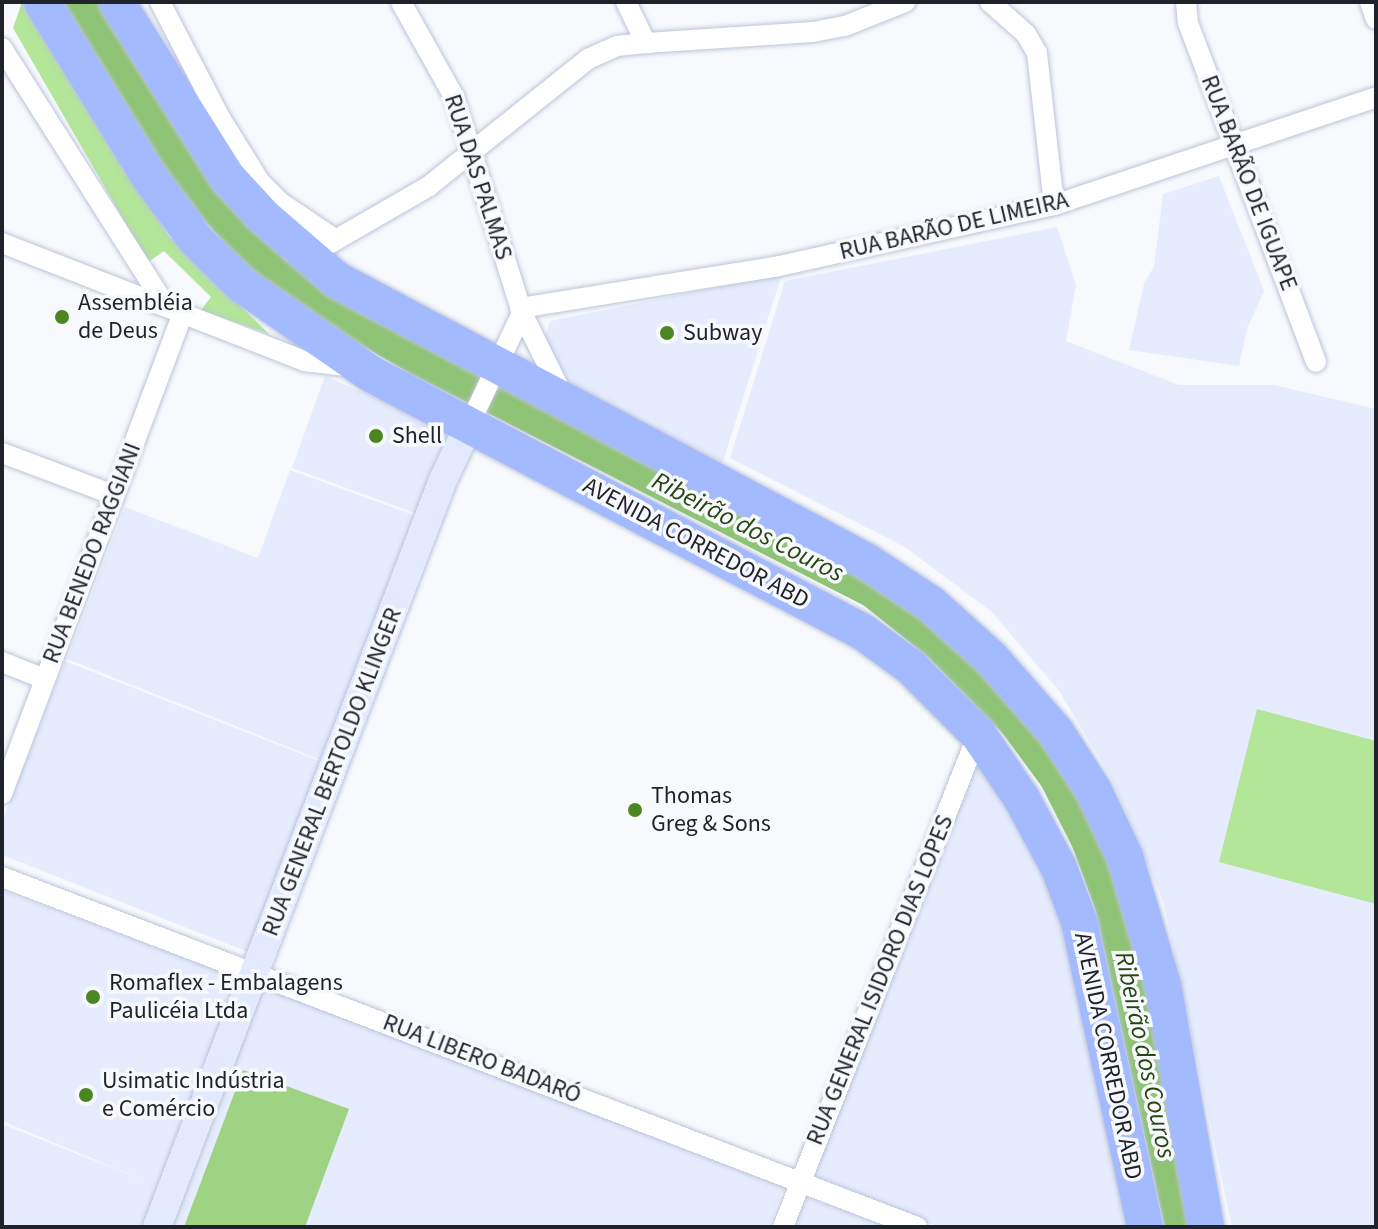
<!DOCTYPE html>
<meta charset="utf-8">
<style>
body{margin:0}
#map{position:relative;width:1378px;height:1229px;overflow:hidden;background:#f7f9fd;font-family:"Source Sans 3",sans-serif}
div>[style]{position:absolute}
.built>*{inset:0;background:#e6ecfe}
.green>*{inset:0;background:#b3e699}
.forest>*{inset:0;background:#9ed384}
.river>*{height:34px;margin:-17px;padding:0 17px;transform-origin:17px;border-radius:17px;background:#8fc375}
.roads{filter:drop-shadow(0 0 2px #bcc4d9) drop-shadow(0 0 2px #bcc4d9)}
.street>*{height:20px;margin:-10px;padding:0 10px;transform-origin:10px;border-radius:10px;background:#fff}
.secondary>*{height:28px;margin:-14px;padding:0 14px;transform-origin:14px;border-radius:14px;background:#e3eaff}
.highway>*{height:36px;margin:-18px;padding:0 18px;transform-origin:18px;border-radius:18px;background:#a3baff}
.dots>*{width:22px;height:22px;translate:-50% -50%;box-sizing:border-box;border:4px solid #f7f9fd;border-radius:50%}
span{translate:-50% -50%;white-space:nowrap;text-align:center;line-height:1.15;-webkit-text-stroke:7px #f7f9fd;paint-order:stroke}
.street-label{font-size:24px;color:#1f222a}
.poi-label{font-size:24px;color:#1f222a}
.left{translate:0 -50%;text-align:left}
.water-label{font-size:26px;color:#25460f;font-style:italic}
.frame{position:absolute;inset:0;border:4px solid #1f222a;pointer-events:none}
</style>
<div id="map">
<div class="built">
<i style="clip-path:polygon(1219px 176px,1264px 291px,1247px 329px,1239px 366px,1129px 350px,1144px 284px,1154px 266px,1163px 194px)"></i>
<i style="clip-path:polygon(1057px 227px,1076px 285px,1066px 341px,1179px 385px,1274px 385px,1376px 409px,1376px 1227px,1232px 1227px,1164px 904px,1112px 779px,1059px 691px,992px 612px,905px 547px,730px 458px,785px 281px)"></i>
<i style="clip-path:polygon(782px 274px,721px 468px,565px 389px,544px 339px,550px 321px)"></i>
<i style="clip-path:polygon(325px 376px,450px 431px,449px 450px,420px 515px,292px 468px)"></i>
<i style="clip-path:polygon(290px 470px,419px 517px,323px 761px,67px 659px,125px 507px,258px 558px)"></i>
<i style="clip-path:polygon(65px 661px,322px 762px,248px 952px,2px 855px,2px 822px)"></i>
<i style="clip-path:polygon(979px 758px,1060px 898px,1135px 1227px,939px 1227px,811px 1178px)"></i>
<i style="clip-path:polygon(2px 890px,242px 980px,147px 1227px,2px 1227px,2px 1124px,148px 1182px,2px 1121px)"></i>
<i style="clip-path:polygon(260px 986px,784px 1187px,769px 1227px,172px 1227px)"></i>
<i style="clip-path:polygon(803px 1196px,887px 1227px,792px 1227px)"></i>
</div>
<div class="green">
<i style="clip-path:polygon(22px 2px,168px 235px,269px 334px,201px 310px,211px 297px,164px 251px,148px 262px,13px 28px)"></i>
<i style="clip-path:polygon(1257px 709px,1376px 741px,1376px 904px,1219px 862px)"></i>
</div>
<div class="forest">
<i style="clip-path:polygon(243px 1070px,349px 1109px,305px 1227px,184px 1227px)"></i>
</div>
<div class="river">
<i style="left:82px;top:2px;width:193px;rotate:59.4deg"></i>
<i style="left:180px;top:168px;width:142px;rotate:48.1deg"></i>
<i style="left:275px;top:274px;width:167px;rotate:30.6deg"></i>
<i style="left:419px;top:359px;width:510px;rotate:27.07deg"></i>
<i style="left:873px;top:591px;width:85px;rotate:38.8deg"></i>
<i style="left:939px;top:644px;width:110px;rotate:45.7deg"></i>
<i style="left:1016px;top:723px;width:67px;rotate:53.5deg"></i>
<i style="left:1056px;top:777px;width:71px;rotate:63.1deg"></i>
<i style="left:1088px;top:840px;width:70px;rotate:70deg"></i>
<i style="left:1112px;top:906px;width:329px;rotate:77.7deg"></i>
</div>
<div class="roads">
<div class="street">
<i style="left:160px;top:2px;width:128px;rotate:62.6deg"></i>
<i style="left:219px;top:116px;width:13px;rotate:153deg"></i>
<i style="left:401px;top:2px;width:109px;rotate:60.8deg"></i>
<i style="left:454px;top:97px;width:226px;rotate:72.5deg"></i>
<i style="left:522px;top:313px;width:93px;rotate:63.7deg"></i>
<i style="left:626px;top:2px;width:46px;rotate:64deg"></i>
<i style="left:990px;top:2px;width:48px;rotate:41.6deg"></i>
<i style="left:1026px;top:34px;width:22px;rotate:60deg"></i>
<i style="left:1037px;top:53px;width:153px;rotate:83.6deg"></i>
<i style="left:1186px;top:2px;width:21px;rotate:85deg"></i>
<i style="left:1188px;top:23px;width:362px;rotate:69.3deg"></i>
<i style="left:1370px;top:2px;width:18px;rotate:71deg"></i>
<i style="left:2px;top:48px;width:302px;rotate:57.6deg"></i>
<i style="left:219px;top:116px;width:78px;rotate:58.2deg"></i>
<i style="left:260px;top:182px;width:30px;rotate:45deg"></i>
<i style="left:281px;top:203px;width:66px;rotate:33.9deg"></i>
<i style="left:2px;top:243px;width:324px;rotate:21.3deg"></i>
<i style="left:304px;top:361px;width:51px;rotate:6.7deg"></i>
<i style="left:308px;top:256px;width:140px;rotate:-30deg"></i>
<i style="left:429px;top:186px;width:203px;rotate:-38.6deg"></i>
<i style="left:588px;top:59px;width:32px;rotate:-24deg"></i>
<i style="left:617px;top:46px;width:29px;rotate:-6deg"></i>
<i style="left:646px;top:43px;width:167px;rotate:-3.8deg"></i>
<i style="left:813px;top:32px;width:33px;rotate:-11deg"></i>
<i style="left:845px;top:26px;width:65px;rotate:-21.8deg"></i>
<i style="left:520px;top:308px;width:262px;rotate:-9.2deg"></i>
<i style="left:779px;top:266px;width:282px;rotate:-12.5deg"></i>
<i style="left:1054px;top:205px;width:340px;rotate:-18.5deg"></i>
<i style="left:470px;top:423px;width:122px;rotate:-64.7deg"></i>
<i style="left:2px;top:453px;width:120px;rotate:20.6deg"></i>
<i style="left:2px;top:662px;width:46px;rotate:21.6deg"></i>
<i style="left:2px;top:794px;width:514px;rotate:-69.38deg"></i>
<i style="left:2px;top:877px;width:980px;rotate:20.93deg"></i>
<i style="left:783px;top:1227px;width:530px;rotate:-68.42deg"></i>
</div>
<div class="secondary">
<i style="left:157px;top:1227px;width:800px;rotate:-69.05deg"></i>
<i style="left:443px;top:480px;width:63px;rotate:-64.7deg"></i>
</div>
<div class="highway">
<i style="left:42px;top:2px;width:206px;rotate:58.5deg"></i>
<i style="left:150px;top:178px;width:77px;rotate:53.4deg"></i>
<i style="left:196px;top:240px;width:64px;rotate:44.4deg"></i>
<i style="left:242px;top:285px;width:157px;rotate:34.6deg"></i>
<i style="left:371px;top:374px;width:556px;rotate:27.67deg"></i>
<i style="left:863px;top:632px;width:59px;rotate:36.1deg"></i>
<i style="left:911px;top:667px;width:95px;rotate:45deg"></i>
<i style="left:978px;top:734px;width:78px;rotate:55.9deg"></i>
<i style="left:1022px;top:799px;width:78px;rotate:61.8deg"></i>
<i style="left:1059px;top:868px;width:57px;rotate:69.3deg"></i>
<i style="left:1079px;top:921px;width:313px;rotate:77.8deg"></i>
<i style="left:117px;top:2px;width:208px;rotate:57.8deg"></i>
<i style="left:228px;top:178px;width:52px;rotate:47.4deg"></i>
<i style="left:263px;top:216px;width:98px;rotate:40.9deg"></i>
<i style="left:337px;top:280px;width:599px;rotate:27.98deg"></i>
<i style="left:866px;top:561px;width:78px;rotate:33.5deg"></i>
<i style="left:931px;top:604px;width:81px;rotate:42deg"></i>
<i style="left:991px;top:658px;width:98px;rotate:48.7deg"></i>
<i style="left:1056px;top:732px;width:70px;rotate:57.2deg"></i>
<i style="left:1094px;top:791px;width:73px;rotate:64.8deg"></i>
<i style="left:1125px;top:857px;width:134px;rotate:73.5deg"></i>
<i style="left:1163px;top:985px;width:246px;rotate:79.9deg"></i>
</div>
</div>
<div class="dots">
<i style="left:62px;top:317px;background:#4b8623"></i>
<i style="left:667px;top:333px;background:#4b8623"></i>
<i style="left:376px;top:436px;background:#4b8623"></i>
<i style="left:635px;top:810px;background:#4b8623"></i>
<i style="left:93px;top:997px;background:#4b8623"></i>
<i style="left:86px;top:1095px;background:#4b8623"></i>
</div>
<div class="street-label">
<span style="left:478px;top:177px;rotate:72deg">RUA DAS PALMAS</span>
<span style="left:1249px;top:183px;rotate:69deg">RUA BARÃO DE IGUAPE</span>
<span style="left:954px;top:226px;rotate:-13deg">RUA BARÃO DE LIMEIRA</span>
<span style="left:696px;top:543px;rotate:28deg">AVENIDA CORREDOR ABD</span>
<span style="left:92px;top:553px;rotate:-69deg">RUA BENEDO RAGGIANI</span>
<span style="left:332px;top:772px;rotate:-69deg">RUA GENERAL BERTOLDO KLINGER</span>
<span style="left:880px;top:980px;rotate:-68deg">RUA GENERAL ISIDORO DIAS LOPES</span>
<span style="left:1108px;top:1056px;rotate:78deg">AVENIDA CORREDOR ABD</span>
<span style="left:482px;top:1059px;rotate:21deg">RUA LIBERO BADARÓ</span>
</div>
<div class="poi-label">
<span class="left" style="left:78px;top:317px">Assembléia<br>de Deus</span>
<span class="left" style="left:683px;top:333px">Subway</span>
<span class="left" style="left:392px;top:436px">Shell</span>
<span class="left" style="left:651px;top:810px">Thomas<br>Greg &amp; Sons</span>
<span class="left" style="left:109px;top:997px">Romaflex - Embalagens<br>Paulicéia Ltda</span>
<span class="left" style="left:102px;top:1095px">Usimatic Indústria<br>e Comércio</span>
</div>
<div class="water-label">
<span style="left:748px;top:527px;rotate:27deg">Ribeirão dos Couros</span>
<span style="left:1145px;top:1055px;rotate:78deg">Ribeirão dos Couros</span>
</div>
<div class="frame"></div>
</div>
